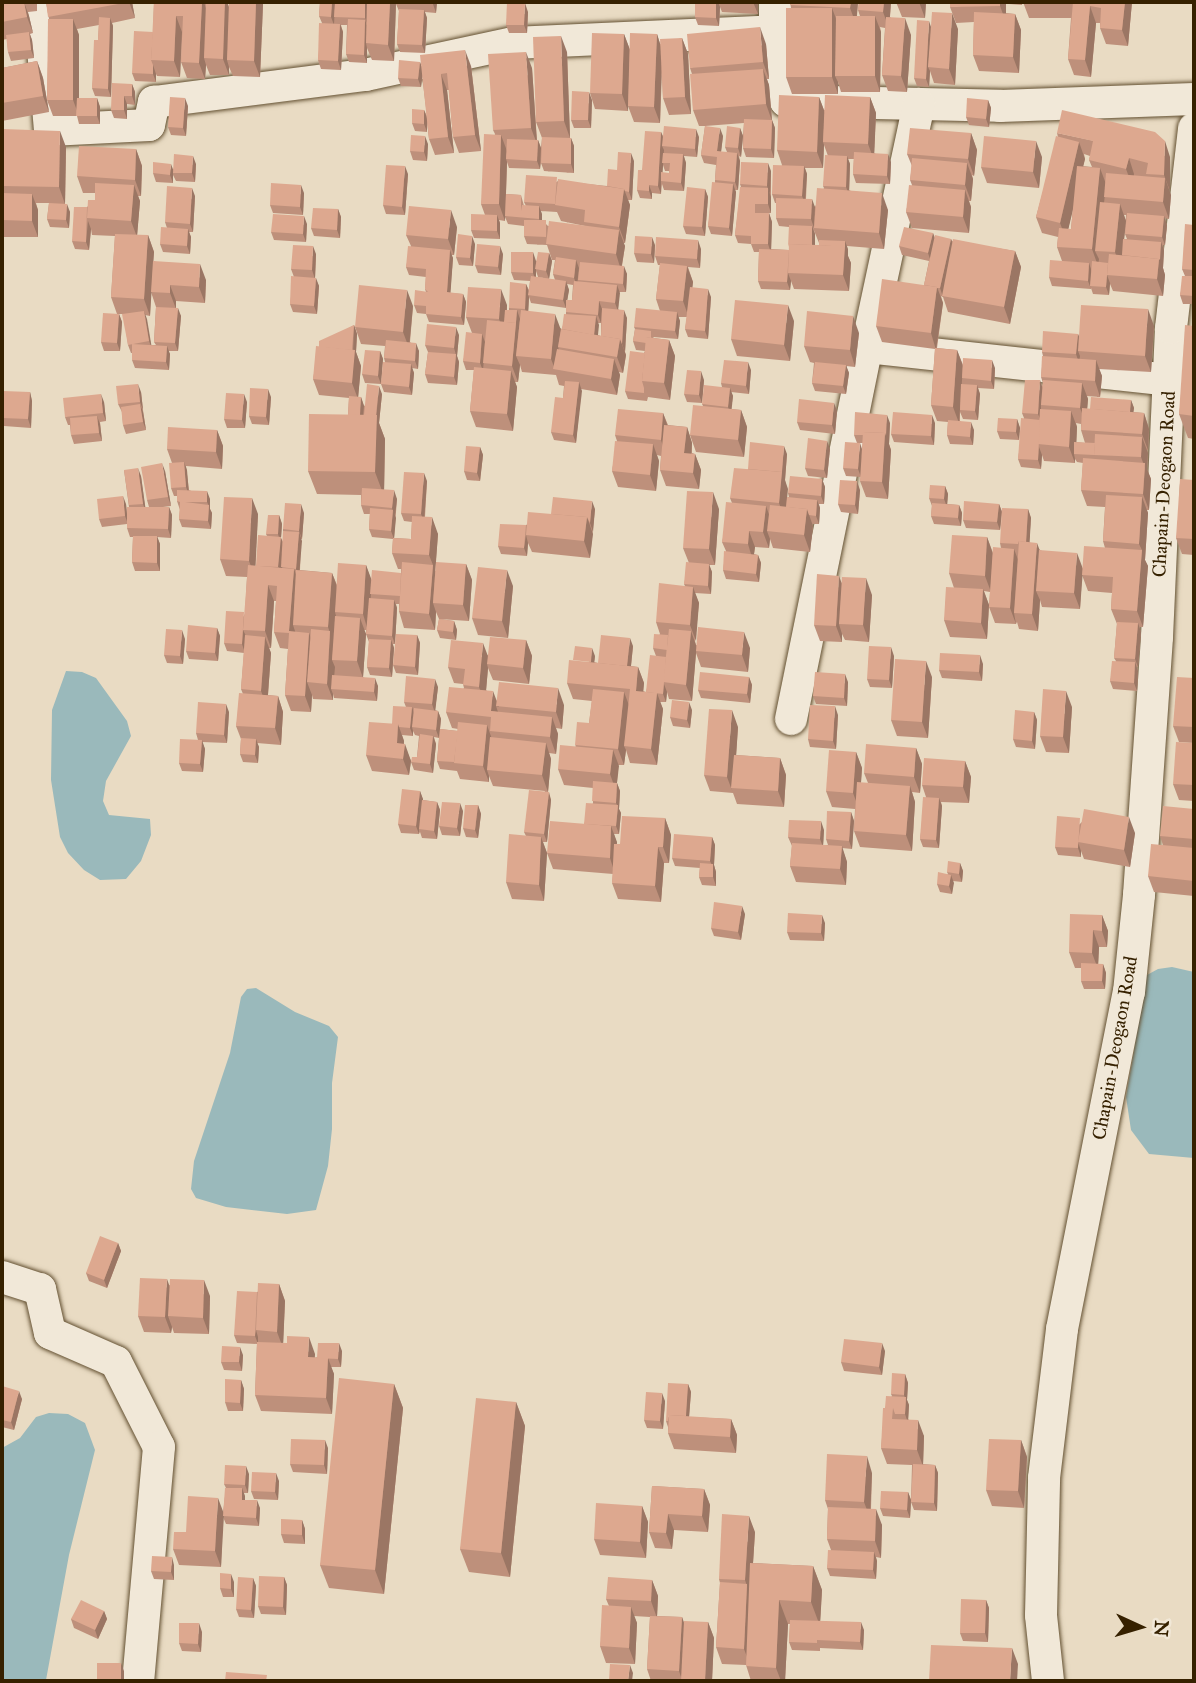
<!DOCTYPE html>
<style>
body{margin:0}
#map{position:relative;width:1196px;height:1683px;overflow:hidden;background:#e9dbc3;font-family:"IM FELL Great Primer",serif}
div>[style]{position:absolute}
.water>*{inset:0;background:#9ab9bb}
.roads{filter:drop-shadow(0 0 2px #635031) drop-shadow(0 0 2px #635031)}
.street>*{height:32px;margin:-16px;padding:0 16px;transform-origin:16px;border-radius:16px;background:#f1e8d8}
.wall>*{inset:0;background:#be907b}
.shaded-wall>*{inset:0;background:#9b7664}
.building>*{inset:0;background:#dda88f}
span{translate:-50% -50%;white-space:nowrap;text-align:center;line-height:1.15;-webkit-text-stroke:5px #f1e8d8;paint-order:stroke}
.street-label{font-size:19px;color:#362100}
.frame{position:absolute;inset:0;border:4px solid #362100;pointer-events:none}
.north{position:absolute;left:1105px;top:1592px;width:70px;height:70px;-webkit-text-stroke:5px #f1e8d8;paint-order:stroke;rotate:94deg;font-size:19px;font-weight:700;line-height:28px;text-align:center;color:#362100}
.north::after{content:'';display:block;margin:auto;width:24px;height:32px;background:#362100;clip-path:polygon(50% 0,100% 100%,50% 72%,0 100%)}
</style>
<div id="map">
<div class="water">
<i style="clip-path:polygon(66px 671px,82px 672px,96px 678px,127px 721px,131px 736px,106px 781px,103px 801px,109px 815px,150px 819px,151px 835px,141px 861px,126px 879px,100px 880px,84px 870px,68px 853px,60px 837px,51px 780px,52px 710px)"></i>
<i style="clip-path:polygon(1172px 967px,1194px 972px,1194px 1158px,1149px 1154px,1131px 1130px,1126px 1097px,1147px 975px,1158px 969px)"></i>
<i style="clip-path:polygon(256px 988px,295px 1012px,329px 1026px,338px 1037px,332px 1083px,332px 1129px,328px 1166px,316px 1210px,287px 1214px,226px 1207px,196px 1198px,191px 1189px,194px 1161px,230px 1053px,241px 997px,247px 989px)"></i>
<i style="clip-path:polygon(49px 1413px,68px 1414px,85px 1423px,95px 1450px,69px 1555px,46px 1680px,2px 1681px,2px 1448px,20px 1438px,36px 1417px)"></i>
</div>
<div class="roads">
<div class="street">
<i style="left:39px;top:2px;width:128px;rotate:85.1deg"></i>
<i style="left:50px;top:130px;width:99px;rotate:-2.9deg"></i>
<i style="left:149px;top:125px;width:24px;rotate:-78deg"></i>
<i style="left:154px;top:102px;width:213px;rotate:-7.3deg"></i>
<i style="left:365px;top:75px;width:151px;rotate:-12.2deg"></i>
<i style="left:513px;top:43px;width:262px;rotate:-2.6deg"></i>
<i style="left:775px;top:31px;width:29px;rotate:-90deg"></i>
<i style="left:775px;top:31px;width:71px;rotate:81.1deg"></i>
<i style="left:786px;top:101px;width:214px;rotate:1.3deg"></i>
<i style="left:1000px;top:106px;width:194px;rotate:-2.1deg"></i>
<i style="left:919px;top:104px;width:249px;rotate:102.1deg"></i>
<i style="left:867px;top:347px;width:304px;rotate:6.2deg"></i>
<i style="left:791px;top:719px;width:380px;rotate:-78.5deg"></i>
<i style="left:2px;top:1277px;width:40px;rotate:18deg"></i>
<i style="left:40px;top:1289px;width:45px;rotate:77.2deg"></i>
<i style="left:50px;top:1333px;width:72px;rotate:23.7deg"></i>
<i style="left:116px;top:1362px;width:95px;rotate:63.2deg"></i>
<i style="left:159px;top:1447px;width:235px;rotate:95.1deg"></i>
<i style="left:1048px;top:1681px;width:66px;rotate:-96.1deg"></i>
<i style="left:1041px;top:1615px;width:137px;rotate:-88.7deg"></i>
<i style="left:1044px;top:1478px;width:150px;rotate:-83.1deg"></i>
<i style="left:1062px;top:1329px;width:344px;rotate:-78.8deg"></i>
<i style="left:1129px;top:992px;width:98px;rotate:-84.1deg"></i>
<i style="left:1139px;top:895px;width:259px;rotate:-86deg"></i>
<i style="left:1157px;top:637px;width:309px;rotate:-87.4deg"></i>
<i style="left:1171px;top:328px;width:201px;rotate:-83.4deg"></i>
</div>
</div>
<div class="wall">
<i style="clip-path:polygon(2px 2px,37px 2px,37px 11px,28px 12px,33px 33px,30px 34px,32px 40px,34px 58px,11px 61px,8px 52px,7px 39px,2px 40px)"></i>
<i style="clip-path:polygon(46px 2px,132px 2px,135px 18px,112px 23px,113px 26px,111px 97px,95px 96px,92px 88px,98px 40px,99px 25px,77px 29px,79px 35px,79px 98px,97px 98px,100px 107px,100px 124px,79px 124px,77px 116px,53px 116px,47px 100px,49px 19px)"></i>
<i style="clip-path:polygon(154px 2px,227px 2px,229px 7px,229px 2px,262px 2px,263px 4px,260px 77px,233px 76px,229px 67px,229px 75px,210px 75px,206px 65px,205px 79px,187px 78px,181px 62px,182px 32px,180px 77px,157px 76px,156px 74px,156px 82px,135px 81px,132px 73px,153px 32px)"></i>
<i style="clip-path:polygon(320px 2px,437px 2px,436px 13px,425px 12px,427px 18px,425px 53px,400px 52px,397px 44px,399px 11px,396px 4px,394px 61px,372px 60px,367px 48px,367px 63px,349px 62px,346px 54px,347px 25px,341px 25px,343px 32px,341px 70px,321px 69px,318px 60px,322px 23px,319px 16px)"></i>
<i style="clip-path:polygon(695px 2px,758px 2px,758px 14px,722px 12px,720px 7px,719px 26px,698px 25px,695px 17px)"></i>
<i style="clip-path:polygon(790px 2px,858px 2px,857px 16px,860px 16px,858px 10px,859px 2px,891px 2px,890px 17px,911px 35px,907px 92px,888px 91px,882px 75px,885px 28px,880px 27px,881px 32px,880px 92px,841px 92px,838px 82px,838px 94px,792px 94px,786px 77px,791px 8px)"></i>
<i style="clip-path:polygon(896px 2px,926px 2px,925px 18px,902px 17px)"></i>
<i style="clip-path:polygon(1006px 2px,1006px 13px,1015px 14px,1021px 30px,1019px 73px,979px 71px,973px 55px,974px 22px,956px 23px,950px 7px)"></i>
<i style="clip-path:polygon(1009px 2px,1022px 2px,1022px 5px,1009px 4px)"></i>
<i style="clip-path:polygon(1023px 2px,1132px 2px,1128px 46px,1106px 44px,1100px 28px,1100px 23px,1096px 23px,1091px 77px,1074px 75px,1068px 59px,1071px 18px,1029px 18px)"></i>
<i style="clip-path:polygon(528px 12px,527px 33px,509px 33px,506px 25px)"></i>
<i style="clip-path:polygon(931px 26px,958px 29px,955px 85px,934px 83px,930px 71px,929px 87px,917px 86px,914px 78px)"></i>
<i style="clip-path:polygon(624px 34px,630px 50px,657px 34px,660px 44px,682px 38px,688px 54px,691px 114px,669px 115px,663px 98px,662px 71px,660px 123px,634px 122px,628px 106px,628px 111px,595px 109px,590px 93px)"></i>
<i style="clip-path:polygon(evenodd,766px 44px,769px 79px,767px 79px,769px 85px,772px 120px,775px 128px,774px 158px,746px 157px,743px 148px,743px 137px,741px 157px,739px 156px,740px 161px,738px 190px,735px 190px,736px 192px,732px 236px,711px 234px,708px 226px,715px 183px,715px 180px,716px 165px,704px 163px,701px 155px,705px 126px,699px 126px,693px 110px,692px 74px,690px 68px,766px 44px,744px 123px,743px 136px,740px 128px,725px 147px,727px 152px,721px 152px,723px 136px,705px 126px,744px 123px)"></i>
<i style="clip-path:polygon(evenodd,567px 52px,570px 138px,571px 138px,574px 146px,574px 173px,544px 171px,541px 163px,540px 169px,509px 168px,507px 162px,506px 194px,521px 195px,524px 206px,526px 206px,524px 202px,558px 181px,607px 186px,617px 170px,634px 161px,632px 200px,628px 200px,630px 205px,625px 243px,623px 243px,625px 246px,622px 266px,627px 274px,626px 292px,619px 292px,618px 309px,627px 318px,625px 352px,626px 355px,623px 373px,619px 372px,620px 375px,617px 395px,581px 389px,576px 443px,554px 440px,551px 432px,563px 398px,564px 386px,559px 385px,556px 375px,522px 372px,520px 365px,518px 382px,515px 382px,517px 387px,513px 431px,476px 427px,470px 411px,474px 370px,466px 370px,463px 361px,472px 333px,466px 317px,507px 305px,507px 310px,509px 310px,509px 308px,526px 284px,529px 290px,530px 281px,514px 280px,511px 272px,536px 261px,549px 253px,552px 261px,549px 279px,538px 277px,536px 271px,536px 277px,555px 280px,553px 274px,555px 260px,552px 260px,547px 245px,527px 244px,524px 236px,524px 226px,508px 224px,505px 217px,505px 221px,499px 220px,500px 223px,500px 239px,474px 238px,471px 230px,485px 215px,481px 204px,495px 134px,493px 130px,532px 68px,537px 140px,538px 140px,541px 148px,542px 138px,536px 122px,567px 52px,541px 211px,557px 212px,561px 221px,585px 226px,548px 226px,542px 220px,541px 211px,567px 52px,567px 284px,573px 285px,572px 300px,567px 300px,569px 290px,567px 284px,567px 52px,529px 297px,531px 303px,566px 308px,566px 314px,562px 329px,528px 311px,529px 297px,567px 52px,598px 323px,601px 323px,601px 336px,598px 335px,598px 323px)"></i>
<i style="clip-path:polygon(37px 61px,43px 78px,49px 112px,2px 121px,2px 68px)"></i>
<i style="clip-path:polygon(420px 62px,421px 66px,471px 66px,481px 151px,459px 153px,453px 137px,449px 90px,447px 90px,454px 153px,435px 155px,429px 139px,427px 122px,427px 132px,415px 131px,412px 123px,424px 110px,427px 116px,422px 75px,421px 87px,401px 86px,398px 78px)"></i>
<i style="clip-path:polygon(132px 84px,135px 92px,135px 105px,127px 104px,127px 119px,114px 118px,111px 110px)"></i>
<i style="clip-path:polygon(evenodd,819px 97px,824px 110px,870px 97px,876px 113px,874px 153px,891px 162px,890px 184px,856px 183px,853px 174px,854px 159px,848px 159px,850px 164px,849px 190px,888px 210px,884px 249px,847px 246px,848px 256px,851px 263px,849px 291px,794px 289px,791px 281px,790px 290px,761px 289px,758px 281px,759px 252px,754px 252px,751px 244px,738px 243px,735px 235px,741px 187px,740px 184px,771px 171px,771px 213px,758px 213px,769px 213px,772px 222px,771px 249px,789px 250px,789px 227px,779px 226px,776px 218px,776px 203px,775px 203px,772px 194px,782px 165px,777px 150px,819px 97px,824px 145px,828px 156px,823px 186px,824px 188px,815px 207px,806px 199px,807px 174px,805px 168px,823px 168px,824px 145px,819px 97px,813px 228px,819px 243px,819px 245px,815px 245px,815px 234px,813px 228px)"></i>
<i style="clip-path:polygon(592px 100px,591px 128px,574px 128px,571px 120px)"></i>
<i style="clip-path:polygon(988px 100px,991px 108px,989px 127px,969px 125px,966px 117px)"></i>
<i style="clip-path:polygon(188px 106px,186px 136px,171px 135px,168px 127px)"></i>
<i style="clip-path:polygon(2px 129px,66px 147px,65px 204px,70px 212px,69px 228px,50px 227px,47px 219px,49px 203px,36px 203px,38px 210px,38px 237px,2px 237px)"></i>
<i style="clip-path:polygon(evenodd,661px 132px,663px 136px,699px 137px,697px 157px,684px 156px,686px 163px,684px 191px,664px 190px,662px 184px,661px 194px,652px 193px,652px 199px,640px 198px,637px 190px,642px 170px,661px 132px,663px 165px,665px 171px,669px 171px,669px 173px,662px 173px,663px 165px)"></i>
<i style="clip-path:polygon(971px 133px,977px 150px,974px 176px,972px 175px,973px 179px,971px 201px,969px 201px,971px 207px,969px 233px,912px 228px,906px 212px,912px 185px,910px 180px,912px 166px,907px 154px)"></i>
<i style="clip-path:polygon(evenodd,1057px 133px,1170px 157px,1169px 191px,1171px 195px,1169px 219px,1164px 218px,1167px 225px,1165px 245px,1163px 245px,1164px 250px,1163px 268px,1165px 275px,1163px 296px,1113px 291px,1110px 284px,1109px 295px,1093px 294px,1091px 288px,1091px 289px,1052px 286px,1049px 277px,1062px 261px,1057px 247px,1058px 237px,1042px 233px,1036px 217px,1058px 137px,1057px 133px,1084px 154px,1090px 156px,1089px 160px,1092px 167px,1083px 166px,1085px 159px,1084px 154px,1057px 133px,1073px 208px,1071px 229px,1068px 229px,1073px 208px,1057px 133px,1124px 215px,1126px 215px,1125px 234px,1127px 239px,1124px 239px,1126px 221px,1124px 215px)"></i>
<i style="clip-path:polygon(428px 144px,427px 161px,413px 160px,410px 151px)"></i>
<i style="clip-path:polygon(evenodd,136px 149px,142px 166px,141px 196px,138px 196px,140px 201px,137px 235px,148px 235px,154px 252px,153px 261px,206px 280px,205px 303px,176px 301px,176px 308px,181px 316px,178px 351px,168px 351px,170px 354px,169px 370px,135px 368px,132px 360px,132px 353px,131px 353px,128px 345px,124px 314px,119px 314px,122px 322px,120px 351px,104px 351px,101px 342px,117px 314px,111px 297px,115px 236px,92px 235px,91px 229px,89px 250px,75px 249px,72px 241px,87px 207px,95px 200px,95px 193px,83px 193px,77px 176px,136px 149px,151px 292px,156px 307px,154px 342px,156px 345px,151px 345px,145px 315px,150px 316px,151px 292px)"></i>
<i style="clip-path:polygon(1042px 157px,1039px 188px,987px 183px,981px 167px)"></i>
<i style="clip-path:polygon(196px 164px,195px 182px,176px 181px,173px 175px,173px 183px,156px 182px,153px 173px)"></i>
<i style="clip-path:polygon(408px 174px,405px 215px,386px 214px,383px 205px)"></i>
<i style="clip-path:polygon(705px 189px,708px 197px,705px 236px,686px 234px,683px 226px)"></i>
<i style="clip-path:polygon(304px 193px,303px 215px,273px 213px,270px 205px)"></i>
<i style="clip-path:polygon(195px 196px,193px 232px,189px 232px,191px 237px,190px 254px,163px 252px,160px 244px,167px 228px,165px 222px)"></i>
<i style="clip-path:polygon(338px 209px,341px 217px,340px 238px,314px 236px,311px 228px)"></i>
<i style="clip-path:polygon(307px 224px,306px 242px,274px 240px,271px 232px)"></i>
<i style="clip-path:polygon(1194px 225px,1194px 304px,1183px 304px,1180px 295px,1185px 276px,1182px 269px)"></i>
<i style="clip-path:polygon(457px 227px,454px 255px,451px 255px,453px 258px,450px 293px,463px 294px,466px 302px,464px 325px,429px 322px,426px 314px,417px 313px,414px 305px,426px 292px,425px 289px,426px 277px,409px 275px,406px 267px,411px 246px,406px 235px)"></i>
<i style="clip-path:polygon(933px 233px,934px 238px,951px 239px,952px 241px,1015px 251px,1021px 267px,1010px 324px,948px 312px,943px 297px,941px 296px,943px 303px,937px 348px,957px 350px,963px 365px,995px 368px,994px 389px,978px 388px,980px 394px,978px 420px,963px 419px,960px 412px,960px 421px,974px 430px,973px 445px,950px 444px,947px 435px,948px 422px,937px 421px,931px 405px,935px 349px,882px 342px,876px 326px,924px 285px,929px 261px,902px 255px,899px 246px)"></i>
<i style="clip-path:polygon(475px 244px,473px 266px,459px 265px,456px 257px)"></i>
<i style="clip-path:polygon(655px 245px,654px 263px,637px 262px,634px 253px)"></i>
<i style="clip-path:polygon(701px 249px,700px 268px,688px 267px,693px 282px,692px 288px,711px 297px,708px 339px,688px 337px,685px 329px,687px 317px,678px 317px,680px 321px,678px 339px,653px 337px,654px 338px,669px 340px,675px 356px,670px 400px,648px 397px,647px 401px,628px 399px,625px 391px,645px 351px,636px 350px,633px 341px,635px 329px,634px 327px,660px 311px,656px 299px,660px 265px,658px 265px,655px 256px)"></i>
<i style="clip-path:polygon(316px 254px,315px 278px,319px 286px,317px 314px,293px 312px,290px 304px,294px 277px,291px 269px)"></i>
<i style="clip-path:polygon(503px 254px,501px 275px,478px 273px,475px 265px)"></i>
<i style="clip-path:polygon(413px 306px,410px 342px,419px 351px,418px 369px,412px 368px,414px 373px,412px 395px,384px 392px,381px 384px,385px 362px,384px 358px,385px 346px,361px 344px,355px 327px)"></i>
<i style="clip-path:polygon(794px 321px,790px 361px,737px 356px,731px 339px)"></i>
<i style="clip-path:polygon(354px 325px,357px 334px,356px 352px,361px 366px,358px 397px,361px 397px,364px 406px,382px 394px,379px 423px,385px 439px,384px 490px,397px 499px,394px 538px,411px 539px,412px 522px,404px 521px,401px 513px,427px 481px,425px 517px,438px 534px,435px 571px,466px 564px,472px 580px,469px 621px,439px 619px,454px 621px,457px 630px,456px 640px,440px 638px,437px 630px,439px 619px,436px 612px,435px 630px,404px 628px,399px 611px,399px 604px,396px 604px,397px 608px,395px 644px,393px 644px,394px 648px,392px 677px,370px 675px,367px 667px,369px 642px,366px 634px,366px 630px,364px 630px,366px 634px,363px 677px,378px 686px,377px 701px,334px 698px,333px 694px,333px 700px,313px 699px,312px 695px,311px 712px,291px 711px,285px 695px,288px 649px,280px 648px,274px 632px,276px 601px,274px 601px,271px 648px,269px 648px,271px 653px,268px 695px,278px 696px,283px 712px,281px 745px,257px 743px,259px 747px,258px 763px,243px 762px,240px 754px,241px 739px,236px 726px,243px 694px,241px 689px,244px 653px,227px 651px,224px 643px,245px 614px,247px 577px,226px 576px,220px 559px,258px 514px,255px 566px,256px 566px,267px 536px,266px 534px,279px 515px,282px 524px,281px 538px,283px 542px,283px 529px,304px 513px,302px 539px,301px 539px,300px 570px,332px 573px,337px 585px,366px 565px,371px 580px,401px 573px,401px 569px,398px 569px,392px 553px,393px 539px,372px 537px,369px 529px,370px 514px,364px 514px,361px 505px,361px 495px,317px 494px,308px 471px,348px 415px,349px 398px,319px 395px,313px 379px,319px 347px)"></i>
<i style="clip-path:polygon(evenodd,1154px 326px,1151px 372px,1099px 369px,1102px 376px,1100px 397px,1087px 396px,1088px 399px,1087px 409px,1090px 409px,1131px 400px,1134px 408px,1133px 412px,1144px 413px,1149px 429px,1148px 450px,1147px 450px,1148px 453px,1147px 469px,1151px 479px,1149px 510px,1147px 510px,1148px 513px,1145px 560px,1148px 566px,1143px 627px,1139px 627px,1141px 632px,1138px 667px,1137px 667px,1138px 671px,1137px 691px,1113px 689px,1110px 681px,1116px 661px,1114px 658px,1117px 624px,1111px 609px,1112px 593px,1088px 591px,1082px 575px,1080px 609px,1042px 607px,1040px 600px,1038px 631px,1019px 629px,1017px 622px,1016px 624px,995px 623px,989px 607px,990px 592px,984px 591px,989px 605px,987px 639px,950px 637px,944px 620px,954px 588px,949px 573px,987px 537px,993px 553px,1001px 548px,1000px 543px,1028px 509px,1031px 518px,1029px 542px,1040px 550px,1082px 569px,1105px 548px,1103px 541px,1105px 507px,1087px 506px,1081px 490px,1083px 463px,1077px 462px,1075px 459px,1075px 463px,1044px 461px,1042px 455px,1041px 469px,1021px 467px,1018px 459px,1024px 418px,1022px 413px,1042px 387px,1043px 383px,1041px 377px,1043px 356px,1042px 352px,1078px 334px,1079px 337px,1154px 326px,1076px 423px,1081px 424px,1081px 430px,1085px 443px,1076px 442px,1077px 427px,1076px 423px)"></i>
<i style="clip-path:polygon(1194px 326px,1194px 439px,1188px 438px,1179px 414px)"></i>
<i style="clip-path:polygon(859px 333px,855px 367px,846px 366px,849px 373px,846px 394px,815px 391px,812px 383px,814px 363px,810px 362px,804px 346px)"></i>
<i style="clip-path:polygon(459px 335px,457px 356px,459px 362px,457px 385px,428px 383px,425px 374px,428px 352px,425px 345px)"></i>
<i style="clip-path:polygon(380px 351px,383px 359px,381px 384px,365px 383px,362px 374px)"></i>
<i style="clip-path:polygon(751px 370px,749px 394px,731px 392px,733px 396px,731px 409px,741px 410px,747px 427px,744px 457px,696px 452px,690px 435px,703px 406px,702px 404px,722px 387px,721px 383px)"></i>
<i style="clip-path:polygon(704px 380px,702px 403px,687px 402px,684px 394px)"></i>
<i style="clip-path:polygon(30px 392px,32px 401px,31px 428px,4px 426px,2px 421px,2px 402px)"></i>
<i style="clip-path:polygon(141px 392px,143px 410px,146px 430px,126px 434px,123px 425px,122px 412px,118px 404px)"></i>
<i style="clip-path:polygon(271px 397px,269px 425px,252px 424px,249px 416px)"></i>
<i style="clip-path:polygon(104px 402px,106px 421px,100px 422px,102px 441px,74px 444px,71px 435px,70px 425px,68px 425px,65px 417px)"></i>
<i style="clip-path:polygon(247px 402px,245px 428px,227px 428px,224px 419px)"></i>
<i style="clip-path:polygon(837px 411px,835px 434px,800px 430px,797px 422px)"></i>
<i style="clip-path:polygon(663px 413px,668px 425px,687px 427px,692px 443px,692px 453px,695px 454px,701px 470px,699px 489px,666px 486px,660px 470px,661px 456px,657px 455px,659px 461px,656px 491px,618px 487px,612px 471px,617px 441px,615px 435px)"></i>
<i style="clip-path:polygon(1017px 419px,1020px 428px,1019px 440px,1000px 439px,997px 431px)"></i>
<i style="clip-path:polygon(890px 423px,889px 444px,891px 450px,888px 499px,866px 497px,860px 481px,861px 477px,846px 476px,843px 468px,862px 449px,863px 443px,857px 443px,854px 435px)"></i>
<i style="clip-path:polygon(935px 423px,934px 445px,894px 442px,891px 434px)"></i>
<i style="clip-path:polygon(217px 430px,223px 446px,222px 469px,186px 466px,189px 490px,210px 499px,210px 509px,212px 513px,211px 529px,182px 527px,179px 519px,180px 510px,177px 501px,177px 496px,174px 496px,171px 488px,172px 463px,167px 449px)"></i>
<i style="clip-path:polygon(480px 447px,483px 455px,480px 481px,467px 480px,464px 471px)"></i>
<i style="clip-path:polygon(830px 449px,827px 478px,808px 476px,805px 468px)"></i>
<i style="clip-path:polygon(787px 454px,785px 480px,787px 497px,789px 497px,788px 493px,822px 479px,825px 487px,824px 504px,819px 504px,820px 508px,819px 524px,812px 524px,813px 526px,810px 552px,773px 548px,770px 539px,769px 548px,755px 547px,754px 554px,758px 555px,761px 563px,759px 582px,726px 579px,723px 570px,726px 551px,722px 542px,732px 503px,730px 498px,748px 469px)"></i>
<i style="clip-path:polygon(124px 470px,141px 476px,145px 507px,149px 507px,147px 500px,165px 471px,171px 506px,163px 507px,169px 507px,172px 515px,171px 538px,157px 537px,160px 544px,160px 571px,135px 571px,132px 562px,133px 537px,130px 537px,127px 528px,127px 524px,102px 527px,99px 519px,126px 504px,127px 517px,129px 507px)"></i>
<i style="clip-path:polygon(1194px 480px,1194px 555px,1182px 554px,1176px 538px)"></i>
<i style="clip-path:polygon(945px 486px,948px 494px,947px 504px,959px 505px,962px 513px,961px 526px,934px 524px,931px 516px,932px 506px,929px 498px)"></i>
<i style="clip-path:polygon(860px 490px,858px 514px,841px 512px,838px 504px)"></i>
<i style="clip-path:polygon(999px 504px,1002px 512px,1000px 530px,966px 528px,963px 520px)"></i>
<i style="clip-path:polygon(595px 509px,590px 558px,532px 552px,528px 543px,527px 556px,501px 554px,498px 546px,526px 525px,551px 514px)"></i>
<i style="clip-path:polygon(719px 509px,715px 565px,709px 565px,712px 572px,711px 594px,695px 593px,699px 603px,695px 641px,696px 645px,750px 648px,748px 672px,701px 667px,696px 653px,692px 701px,669px 699px,667px 692px,666px 702px,660px 702px,663px 709px,657px 765px,630px 763px,626px 750px,624px 765px,618px 765px,617px 783px,620px 791px,619px 809px,621px 813px,619px 834px,614px 834px,617px 844px,620px 844px,665px 818px,671px 835px,669px 863px,664px 863px,661px 902px,618px 899px,612px 883px,613px 874px,553px 869px,547px 853px,584px 824px,593px 803px,593px 788px,564px 785px,558px 769px,576px 746px,575px 745px,589px 723px,592px 701px,573px 699px,567px 683px,595px 656px,594px 662px,598px 663px,633px 646px,631px 666px,638px 667px,644px 683px,643px 691px,646px 692px,656px 656px,653px 648px,660px 634px,656px 622px,685px 586px,684px 584px,689px 563px,683px 548px)"></i>
<i style="clip-path:polygon(842px 582px,872px 595px,869px 642px,845px 640px,842px 634px,842px 642px,820px 641px,814px 625px)"></i>
<i style="clip-path:polygon(513px 586px,508px 638px,478px 635px,472px 618px)"></i>
<i style="clip-path:polygon(217px 628px,220px 636px,218px 661px,189px 659px,186px 651px)"></i>
<i style="clip-path:polygon(417px 635px,420px 643px,418px 675px,396px 673px,393px 665px)"></i>
<i style="clip-path:polygon(185px 639px,183px 664px,167px 663px,164px 655px)"></i>
<i style="clip-path:polygon(526px 640px,532px 656px,529px 684px,493px 680px,488px 668px,486px 690px,497px 701px,564px 705px,562px 729px,556px 728px,558px 734px,556px 754px,549px 753px,551px 759px,548px 792px,551px 800px,547px 842px,543px 842px,547px 853px,544px 901px,512px 899px,506px 882px,526px 836px,524px 832px,545px 791px,493px 786px,489px 776px,489px 782px,460px 779px,457px 771px,440px 769px,437px 761px,439px 738px,434px 737px,436px 744px,433px 773px,414px 770px,411px 762px,417px 757px,419px 736px,415px 735px,413px 731px,413px 736px,402px 735px,404px 741px,404px 744px,411px 761px,409px 775px,372px 771px,366px 755px,406px 707px,404px 702px,438px 687px,435px 710px,438px 711px,441px 719px,440px 729px,458px 731px,458px 729px,452px 728px,446px 712px,464px 688px,463px 684px,454px 683px,448px 667px,488px 655px)"></i>
<i style="clip-path:polygon(894px 656px,892px 688px,870px 687px,867px 679px)"></i>
<i style="clip-path:polygon(983px 664px,982px 681px,942px 678px,939px 670px)"></i>
<i style="clip-path:polygon(749px 677px,752px 685px,750px 703px,701px 698px,698px 690px)"></i>
<i style="clip-path:polygon(932px 677px,928px 738px,897px 736px,891px 720px)"></i>
<i style="clip-path:polygon(1194px 678px,1194px 743px,1179px 742px,1173px 726px)"></i>
<i style="clip-path:polygon(848px 682px,847px 706px,816px 704px,813px 696px)"></i>
<i style="clip-path:polygon(1072px 707px,1069px 753px,1046px 752px,1040px 736px)"></i>
<i style="clip-path:polygon(692px 710px,690px 728px,673px 726px,670px 717px)"></i>
<i style="clip-path:polygon(229px 712px,227px 743px,202px 742px,205px 749px,203px 772px,182px 771px,179px 763px,198px 740px,196px 733px)"></i>
<i style="clip-path:polygon(1034px 712px,1037px 720px,1035px 749px,1016px 747px,1013px 739px)"></i>
<i style="clip-path:polygon(838px 715px,836px 749px,810px 747px,808px 739px)"></i>
<i style="clip-path:polygon(738px 727px,736px 755px,780px 758px,786px 775px,784px 807px,737px 804px,733px 793px,710px 791px,704px 775px)"></i>
<i style="clip-path:polygon(1194px 743px,1194px 806px,1194px 801px,1179px 800px,1173px 784px)"></i>
<i style="clip-path:polygon(916px 748px,922px 764px,920px 793px,912px 792px,915px 802px,912px 851px,860px 847px,854px 831px,855px 809px,832px 807px,826px 791px,856px 752px,862px 768px,861px 783px,868px 783px,864px 773px)"></i>
<i style="clip-path:polygon(965px 761px,971px 777px,969px 803px,941px 802px,942px 806px,939px 848px,923px 847px,920px 839px,926px 797px,922px 785px)"></i>
<i style="clip-path:polygon(420px 791px,423px 800px,437px 802px,440px 810px,437px 839px,422px 838px,420px 832px,419px 834px,401px 833px,398px 824px)"></i>
<i style="clip-path:polygon(478px 805px,481px 814px,478px 838px,466px 837px,463px 828px)"></i>
<i style="clip-path:polygon(1194px 809px,1194px 896px,1154px 892px,1148px 876px,1163px 845px,1160px 836px)"></i>
<i style="clip-path:polygon(463px 811px,460px 836px,442px 835px,439px 826px)"></i>
<i style="clip-path:polygon(851px 812px,854px 821px,852px 849px,842px 848px,847px 862px,846px 885px,796px 882px,790px 866px,792px 846px,788px 837px,824px 830px,823px 845px,828px 845px,826px 839px)"></i>
<i style="clip-path:polygon(1082px 822px,1135px 833px,1130px 867px,1084px 859px,1081px 851px,1081px 857px,1058px 855px,1055px 847px)"></i>
<i style="clip-path:polygon(712px 837px,715px 845px,714px 865px,716px 872px,716px 886px,702px 885px,699px 877px,700px 868px,675px 866px,672px 858px)"></i>
<i style="clip-path:polygon(960px 863px,963px 871px,962px 882px,953px 881px,952px 894px,940px 892px,937px 884px,948px 874px,947px 872px)"></i>
<i style="clip-path:polygon(745px 914px,741px 940px,714px 936px,711px 928px)"></i>
<i style="clip-path:polygon(1102px 915px,1108px 931px,1107px 947px,1099px 947px,1098px 964px,1103px 964px,1106px 973px,1105px 989px,1084px 989px,1081px 981px,1081px 968px,1075px 968px,1069px 952px)"></i>
<i style="clip-path:polygon(825px 923px,824px 941px,790px 940px,787px 932px)"></i>
<i style="clip-path:polygon(118px 1243px,121px 1251px,107px 1288px,89px 1281px,86px 1273px)"></i>
<i style="clip-path:polygon(279px 1284px,285px 1301px,283px 1343px,315px 1354px,314px 1358px,342px 1351px,341px 1367px,331px 1367px,334px 1374px,332px 1414px,261px 1411px,255px 1395px,257px 1344px,237px 1343px,234px 1335px,257px 1292px)"></i>
<i style="clip-path:polygon(169px 1285px,210px 1296px,209px 1334px,174px 1333px,172px 1327px,171px 1333px,144px 1332px,138px 1316px)"></i>
<i style="clip-path:polygon(885px 1351px,882px 1375px,844px 1371px,841px 1362px)"></i>
<i style="clip-path:polygon(243px 1355px,242px 1371px,224px 1370px,221px 1362px)"></i>
<i style="clip-path:polygon(905px 1374px,908px 1383px,907px 1400px,909px 1405px,908px 1419px,924px 1436px,923px 1464px,935px 1465px,938px 1473px,937px 1511px,914px 1510px,911px 1502px,910px 1518px,883px 1516px,880px 1508px,908px 1492px,911px 1500px,912px 1465px,887px 1464px,881px 1448px,885px 1408px,892px 1396px,891px 1394px)"></i>
<i style="clip-path:polygon(241px 1380px,244px 1389px,243px 1411px,228px 1411px,225px 1402px)"></i>
<i style="clip-path:polygon(394px 1384px,403px 1408px,384px 1594px,329px 1588px,320px 1565px)"></i>
<i style="clip-path:polygon(688px 1384px,691px 1392px,689px 1417px,731px 1419px,737px 1435px,736px 1453px,674px 1449px,668px 1433px,668px 1427px,666px 1421px)"></i>
<i style="clip-path:polygon(2px 1386px,22px 1399px,14px 1430px,2px 1427px)"></i>
<i style="clip-path:polygon(665px 1401px,663px 1429px,647px 1428px,644px 1420px)"></i>
<i style="clip-path:polygon(516px 1402px,525px 1426px,510px 1577px,469px 1572px,460px 1549px)"></i>
<i style="clip-path:polygon(1021px 1440px,1027px 1457px,1024px 1508px,992px 1506px,986px 1490px)"></i>
<i style="clip-path:polygon(328px 1448px,327px 1474px,293px 1472px,290px 1464px)"></i>
<i style="clip-path:polygon(872px 1473px,871px 1509px,882px 1525px,881px 1558px,876px 1557px,877px 1561px,876px 1579px,830px 1576px,827px 1568px,831px 1550px,827px 1539px,828px 1509px,825px 1500px)"></i>
<i style="clip-path:polygon(249px 1474px,248px 1493px,244px 1493px,245px 1500px,260px 1508px,259px 1526px,226px 1524px,223px 1517px,221px 1567px,179px 1565px,173px 1549px,223px 1513px,226px 1488px,224px 1484px)"></i>
<i style="clip-path:polygon(279px 1481px,278px 1500px,254px 1499px,251px 1491px)"></i>
<i style="clip-path:polygon(652px 1486px,704px 1489px,710px 1505px,708px 1532px,674px 1530px,672px 1549px,655px 1548px,649px 1532px)"></i>
<i style="clip-path:polygon(642px 1506px,648px 1522px,646px 1558px,600px 1555px,594px 1539px)"></i>
<i style="clip-path:polygon(302px 1520px,305px 1529px,305px 1544px,284px 1543px,281px 1534px)"></i>
<i style="clip-path:polygon(755px 1532px,753px 1563px,813px 1566px,822px 1590px,820px 1621px,864px 1630px,863px 1650px,820px 1648px,820px 1651px,792px 1650px,789px 1642px,790px 1624px,788px 1624px,785px 1681px,743px 1681px,751px 1681px,746px 1665px,722px 1664px,716px 1647px,720px 1583px,719px 1579px)"></i>
<i style="clip-path:polygon(174px 1565px,174px 1580px,154px 1579px,151px 1571px)"></i>
<i style="clip-path:polygon(284px 1577px,287px 1585px,286px 1615px,261px 1614px,258px 1606px)"></i>
<i style="clip-path:polygon(253px 1578px,256px 1586px,254px 1618px,239px 1617px,236px 1609px)"></i>
<i style="clip-path:polygon(652px 1580px,658px 1596px,657px 1616px,682px 1617px,684px 1624px,708px 1622px,714px 1638px,712px 1681px,651px 1681px,647px 1669px,650px 1617px,634px 1616px,637px 1623px,635px 1664px,606px 1663px,600px 1646px,609px 1606px,606px 1599px)"></i>
<i style="clip-path:polygon(234px 1582px,234px 1597px,223px 1597px,220px 1588px)"></i>
<i style="clip-path:polygon(986px 1600px,989px 1608px,988px 1642px,963px 1641px,960px 1633px)"></i>
<i style="clip-path:polygon(104px 1611px,107px 1619px,98px 1639px,74px 1628px,71px 1619px)"></i>
<i style="clip-path:polygon(202px 1632px,201px 1652px,182px 1651px,179px 1643px)"></i>
</div>
<div class="shaded-wall">
<i style="clip-path:polygon(24px 2px,29px 16px,33px 33px,27px 17px)"></i>
<i style="clip-path:polygon(129px 2px,132px 2px,135px 18px)"></i>
<i style="clip-path:polygon(202px 2px,204px 2px,208px 15px,204px 58px,206px 65px,205px 79px,199px 63px)"></i>
<i style="clip-path:polygon(224px 2px,227px 2px,231px 13px,227px 60px,229px 67px,229px 75px,223px 59px)"></i>
<i style="clip-path:polygon(256px 2px,262px 2px,263px 4px,260px 77px,254px 61px)"></i>
<i style="clip-path:polygon(332px 2px,334px 2px,335px 3px,334px 25px,331px 17px)"></i>
<i style="clip-path:polygon(365px 2px,369px 2px,368px 27px,365px 18px)"></i>
<i style="clip-path:polygon(390px 2px,396px 2px,394px 61px,388px 45px)"></i>
<i style="clip-path:polygon(433px 2px,437px 2px,436px 13px,433px 4px)"></i>
<i style="clip-path:polygon(716px 2px,718px 2px,720px 7px,719px 26px,716px 18px)"></i>
<i style="clip-path:polygon(753px 2px,758px 2px,758px 14px)"></i>
<i style="clip-path:polygon(851px 2px,858px 2px,856px 24px,850px 8px)"></i>
<i style="clip-path:polygon(884px 2px,891px 2px,889px 28px,883px 12px)"></i>
<i style="clip-path:polygon(919px 2px,926px 2px,925px 18px)"></i>
<i style="clip-path:polygon(1000px 2px,1006px 2px,1006px 22px,1000px 6px)"></i>
<i style="clip-path:polygon(1125px 2px,1132px 2px,1128px 46px,1122px 30px)"></i>
<i style="clip-path:polygon(525px 3px,528px 12px,527px 33px,524px 25px)"></i>
<i style="clip-path:polygon(1090px 6px,1096px 23px,1091px 77px,1085px 60px)"></i>
<i style="clip-path:polygon(832px 8px,838px 24px,835px 76px,838px 82px,838px 94px,832px 77px)"></i>
<i style="clip-path:polygon(424px 10px,427px 18px,425px 53px,422px 45px)"></i>
<i style="clip-path:polygon(952px 13px,958px 29px,955px 85px,949px 69px)"></i>
<i style="clip-path:polygon(1015px 14px,1021px 30px,1019px 73px,1013px 57px)"></i>
<i style="clip-path:polygon(176px 16px,182px 32px,180px 77px,174px 61px)"></i>
<i style="clip-path:polygon(875px 16px,881px 32px,880px 92px,875px 76px)"></i>
<i style="clip-path:polygon(110px 18px,113px 26px,111px 97px,108px 89px)"></i>
<i style="clip-path:polygon(905px 18px,911px 35px,907px 92px,901px 76px)"></i>
<i style="clip-path:polygon(73px 19px,79px 35px,79px 116px,73px 100px)"></i>
<i style="clip-path:polygon(365px 20px,368px 28px,366px 43px,367px 48px,367px 63px,364px 55px)"></i>
<i style="clip-path:polygon(929px 21px,932px 30px,928px 67px,930px 71px,929px 87px,926px 79px)"></i>
<i style="clip-path:polygon(340px 24px,343px 32px,341px 70px,338px 61px)"></i>
<i style="clip-path:polygon(760px 27px,766px 44px,769px 79px,763px 62px)"></i>
<i style="clip-path:polygon(29px 32px,32px 40px,34px 58px,31px 50px)"></i>
<i style="clip-path:polygon(624px 34px,630px 50px,628px 111px,622px 94px)"></i>
<i style="clip-path:polygon(657px 34px,662px 50px,660px 123px,654px 107px)"></i>
<i style="clip-path:polygon(561px 36px,567px 52px,570px 138px,564px 121px)"></i>
<i style="clip-path:polygon(682px 38px,688px 54px,691px 114px,685px 97px)"></i>
<i style="clip-path:polygon(465px 50px,471px 66px,481px 151px,475px 135px)"></i>
<i style="clip-path:polygon(526px 52px,532px 68px,537px 144px,531px 128px)"></i>
<i style="clip-path:polygon(37px 61px,43px 78px,49px 112px,43px 96px)"></i>
<i style="clip-path:polygon(420px 62px,423px 70px,421px 87px,418px 79px)"></i>
<i style="clip-path:polygon(153px 65px,156px 74px,156px 82px,153px 74px)"></i>
<i style="clip-path:polygon(763px 69px,769px 85px,772px 121px,766px 104px)"></i>
<i style="clip-path:polygon(441px 74px,447px 90px,454px 153px,448px 137px)"></i>
<i style="clip-path:polygon(132px 84px,135px 92px,135px 105px,132px 96px)"></i>
<i style="clip-path:polygon(589px 92px,592px 100px,591px 128px,588px 120px)"></i>
<i style="clip-path:polygon(124px 96px,127px 104px,127px 119px,124px 110px)"></i>
<i style="clip-path:polygon(819px 97px,825px 113px,823px 142px,824px 145px,823px 168px,817px 152px)"></i>
<i style="clip-path:polygon(870px 97px,876px 113px,874px 160px,868px 144px)"></i>
<i style="clip-path:polygon(97px 98px,100px 107px,100px 124px,97px 116px)"></i>
<i style="clip-path:polygon(185px 98px,188px 106px,186px 136px,183px 128px)"></i>
<i style="clip-path:polygon(988px 100px,991px 108px,989px 127px,986px 119px)"></i>
<i style="clip-path:polygon(424px 110px,427px 118px,427px 132px,424px 124px)"></i>
<i style="clip-path:polygon(772px 120px,775px 128px,774px 158px,771px 149px)"></i>
<i style="clip-path:polygon(720px 128px,723px 136px,720px 160px,717px 151px)"></i>
<i style="clip-path:polygon(740px 128px,743px 136px,741px 157px,738px 148px)"></i>
<i style="clip-path:polygon(696px 129px,699px 137px,697px 157px,695px 149px)"></i>
<i style="clip-path:polygon(60px 131px,66px 147px,65px 204px,59px 187px)"></i>
<i style="clip-path:polygon(661px 132px,664px 140px,662px 146px,664px 150px,662px 181px,661px 181px,661px 194px,658px 186px)"></i>
<i style="clip-path:polygon(971px 133px,977px 150px,974px 176px,968px 159px)"></i>
<i style="clip-path:polygon(501px 135px,507px 151px,506px 159px,507px 162px,505px 221px,499px 204px)"></i>
<i style="clip-path:polygon(425px 136px,428px 144px,427px 161px,424px 152px)"></i>
<i style="clip-path:polygon(571px 138px,574px 146px,574px 173px,571px 164px)"></i>
<i style="clip-path:polygon(538px 140px,541px 148px,540px 169px,537px 161px)"></i>
<i style="clip-path:polygon(1036px 141px,1042px 157px,1039px 188px,1033px 172px)"></i>
<i style="clip-path:polygon(1165px 141px,1170px 157px,1170px 191px,1164px 175px)"></i>
<i style="clip-path:polygon(1079px 142px,1085px 159px,1066px 239px,1060px 223px)"></i>
<i style="clip-path:polygon(136px 149px,142px 166px,141px 196px,135px 180px)"></i>
<i style="clip-path:polygon(631px 153px,634px 161px,632px 200px,629px 192px)"></i>
<i style="clip-path:polygon(737px 153px,740px 161px,738px 190px,735px 182px)"></i>
<i style="clip-path:polygon(683px 154px,686px 163px,684px 191px,681px 183px)"></i>
<i style="clip-path:polygon(888px 154px,891px 162px,890px 184px,887px 176px)"></i>
<i style="clip-path:polygon(193px 156px,196px 164px,195px 182px,192px 173px)"></i>
<i style="clip-path:polygon(847px 156px,850px 164px,849px 195px,846px 187px)"></i>
<i style="clip-path:polygon(1129px 158px,1134px 174px,1132px 185px,1126px 169px)"></i>
<i style="clip-path:polygon(768px 163px,771px 171px,770px 194px,767px 186px)"></i>
<i style="clip-path:polygon(967px 163px,973px 179px,971px 201px,965px 185px)"></i>
<i style="clip-path:polygon(171px 164px,174px 172px,173px 173px,173px 183px,170px 175px)"></i>
<i style="clip-path:polygon(405px 166px,408px 174px,405px 215px,402px 207px)"></i>
<i style="clip-path:polygon(804px 166px,807px 174px,805px 204px,802px 196px)"></i>
<i style="clip-path:polygon(1100px 168px,1106px 184px,1099px 251px,1095px 251px,1099px 259px,1098px 266px,1092px 249px)"></i>
<i style="clip-path:polygon(1165px 178px,1171px 195px,1169px 219px,1163px 202px)"></i>
<i style="clip-path:polygon(733px 184px,736px 192px,732px 236px,729px 228px)"></i>
<i style="clip-path:polygon(134px 185px,140px 201px,137px 237px,131px 221px)"></i>
<i style="clip-path:polygon(301px 185px,304px 193px,303px 215px,300px 207px)"></i>
<i style="clip-path:polygon(649px 185px,652px 193px,652px 199px,649px 191px)"></i>
<i style="clip-path:polygon(192px 188px,195px 196px,193px 232px,190px 224px)"></i>
<i style="clip-path:polygon(768px 188px,771px 197px,771px 213px,768px 204px)"></i>
<i style="clip-path:polygon(624px 189px,630px 205px,625px 243px,619px 227px)"></i>
<i style="clip-path:polygon(705px 189px,708px 197px,705px 236px,702px 227px)"></i>
<i style="clip-path:polygon(965px 190px,971px 207px,969px 233px,963px 217px)"></i>
<i style="clip-path:polygon(882px 193px,888px 210px,884px 249px,879px 233px)"></i>
<i style="clip-path:polygon(32px 194px,38px 210px,38px 237px,32px 221px)"></i>
<i style="clip-path:polygon(812px 199px,815px 207px,814px 228px,811px 219px)"></i>
<i style="clip-path:polygon(67px 204px,70px 212px,69px 228px,66px 220px)"></i>
<i style="clip-path:polygon(1120px 204px,1126px 221px,1121px 269px,1115px 252px)"></i>
<i style="clip-path:polygon(539px 206px,542px 214px,542px 227px,539px 219px)"></i>
<i style="clip-path:polygon(338px 209px,341px 217px,340px 238px,337px 230px)"></i>
<i style="clip-path:polygon(451px 210px,457px 227px,454px 255px,448px 239px)"></i>
<i style="clip-path:polygon(769px 213px,772px 222px,771px 253px,768px 244px)"></i>
<i style="clip-path:polygon(497px 215px,500px 223px,500px 239px,497px 231px)"></i>
<i style="clip-path:polygon(304px 216px,307px 224px,306px 242px,303px 234px)"></i>
<i style="clip-path:polygon(1164px 216px,1167px 225px,1165px 245px,1162px 237px)"></i>
<i style="clip-path:polygon(88px 221px,91px 229px,89px 250px,86px 242px)"></i>
<i style="clip-path:polygon(812px 226px,815px 234px,815px 256px,812px 247px)"></i>
<i style="clip-path:polygon(188px 229px,191px 237px,190px 254px,187px 246px)"></i>
<i style="clip-path:polygon(619px 230px,625px 246px,621px 270px,616px 254px)"></i>
<i style="clip-path:polygon(933px 233px,936px 241px,931px 262px,928px 253px)"></i>
<i style="clip-path:polygon(148px 235px,154px 252px,150px 316px,144px 299px)"></i>
<i style="clip-path:polygon(472px 236px,475px 244px,473px 266px,470px 258px)"></i>
<i style="clip-path:polygon(652px 237px,655px 245px,654px 263px,651px 254px)"></i>
<i style="clip-path:polygon(951px 239px,954px 247px,943px 297px,940px 288px)"></i>
<i style="clip-path:polygon(698px 240px,701px 249px,700px 268px,697px 259px)"></i>
<i style="clip-path:polygon(845px 241px,848px 249px,848px 256px,851px 263px,849px 291px,843px 275px)"></i>
<i style="clip-path:polygon(1161px 242px,1164px 250px,1163px 268px,1165px 275px,1163px 296px,1157px 279px)"></i>
<i style="clip-path:polygon(313px 246px,316px 254px,315px 279px,312px 270px)"></i>
<i style="clip-path:polygon(500px 246px,503px 254px,501px 275px,498px 267px)"></i>
<i style="clip-path:polygon(450px 250px,453px 258px,450px 300px,447px 292px)"></i>
<i style="clip-path:polygon(1015px 251px,1021px 267px,1010px 324px,1004px 307px)"></i>
<i style="clip-path:polygon(533px 252px,536px 261px,536px 282px,533px 273px)"></i>
<i style="clip-path:polygon(549px 253px,552px 261px,549px 279px,546px 271px)"></i>
<i style="clip-path:polygon(576px 260px,579px 268px,577px 286px,574px 278px)"></i>
<i style="clip-path:polygon(1089px 263px,1092px 272px,1090px 286px,1091px 289px,1088px 281px)"></i>
<i style="clip-path:polygon(200px 264px,206px 280px,205px 303px,199px 287px)"></i>
<i style="clip-path:polygon(624px 266px,627px 274px,626px 292px,623px 284px)"></i>
<i style="clip-path:polygon(687px 266px,693px 282px,689px 318px,683px 301px)"></i>
<i style="clip-path:polygon(788px 273px,791px 281px,790px 290px,787px 282px)"></i>
<i style="clip-path:polygon(1107px 275px,1110px 283px,1109px 295px,1106px 287px)"></i>
<i style="clip-path:polygon(316px 278px,319px 286px,317px 314px,314px 306px)"></i>
<i style="clip-path:polygon(566px 281px,569px 290px,566px 308px,563px 300px)"></i>
<i style="clip-path:polygon(526px 284px,529px 292px,528px 295px,529px 297px,528px 317px,525px 309px)"></i>
<i style="clip-path:polygon(170px 285px,176px 301px,176px 309px,170px 293px)"></i>
<i style="clip-path:polygon(617px 285px,620px 293px,618px 311px,615px 303px)"></i>
<i style="clip-path:polygon(937px 287px,943px 303px,936px 350px,931px 333px)"></i>
<i style="clip-path:polygon(501px 289px,507px 305px,505px 335px,499px 319px)"></i>
<i style="clip-path:polygon(708px 289px,711px 297px,708px 339px,705px 331px)"></i>
<i style="clip-path:polygon(407px 290px,413px 306px,409px 348px,403px 332px)"></i>
<i style="clip-path:polygon(463px 294px,466px 302px,464px 325px,461px 317px)"></i>
<i style="clip-path:polygon(599px 301px,602px 309px,601px 323px,598px 315px)"></i>
<i style="clip-path:polygon(788px 305px,794px 321px,790px 361px,784px 345px)"></i>
<i style="clip-path:polygon(178px 308px,181px 316px,178px 351px,175px 343px)"></i>
<i style="clip-path:polygon(1148px 309px,1154px 326px,1151px 372px,1145px 356px)"></i>
<i style="clip-path:polygon(517px 310px,520px 319px,516px 356px,520px 365px,518px 382px,512px 366px)"></i>
<i style="clip-path:polygon(624px 310px,627px 318px,625px 352px,622px 344px)"></i>
<i style="clip-path:polygon(144px 311px,147px 319px,152px 349px,149px 341px)"></i>
<i style="clip-path:polygon(677px 312px,680px 321px,678px 339px,675px 331px)"></i>
<i style="clip-path:polygon(119px 314px,122px 322px,120px 351px,117px 343px)"></i>
<i style="clip-path:polygon(555px 314px,561px 330px,558px 347px,559px 350px,555px 369px,551px 359px)"></i>
<i style="clip-path:polygon(596px 316px,599px 325px,597px 344px,594px 336px)"></i>
<i style="clip-path:polygon(853px 316px,859px 333px,855px 367px,850px 350px)"></i>
<i style="clip-path:polygon(354px 325px,357px 334px,356px 352px,361px 366px,358px 399px,352px 383px)"></i>
<i style="clip-path:polygon(456px 327px,459px 335px,457px 356px,459px 362px,457px 385px,454px 377px,456px 355px,454px 348px)"></i>
<i style="clip-path:polygon(482px 334px,485px 342px,483px 371px,480px 363px)"></i>
<i style="clip-path:polygon(1078px 334px,1081px 342px,1078px 351px,1080px 356px,1079px 363px,1076px 354px)"></i>
<i style="clip-path:polygon(620px 339px,626px 355px,623px 373px,617px 357px)"></i>
<i style="clip-path:polygon(669px 340px,675px 356px,670px 400px,664px 383px)"></i>
<i style="clip-path:polygon(416px 343px,419px 351px,418px 369px,415px 361px)"></i>
<i style="clip-path:polygon(167px 346px,170px 354px,169px 370px,166px 362px)"></i>
<i style="clip-path:polygon(957px 350px,963px 366px,959px 423px,953px 407px)"></i>
<i style="clip-path:polygon(380px 351px,383px 359px,381px 384px,378px 376px)"></i>
<i style="clip-path:polygon(614px 359px,620px 375px,617px 395px,611px 379px)"></i>
<i style="clip-path:polygon(992px 360px,995px 368px,994px 389px,991px 381px)"></i>
<i style="clip-path:polygon(1096px 360px,1102px 376px,1100px 397px,1095px 381px)"></i>
<i style="clip-path:polygon(748px 362px,751px 370px,749px 394px,746px 386px)"></i>
<i style="clip-path:polygon(411px 364px,414px 373px,412px 395px,409px 387px)"></i>
<i style="clip-path:polygon(846px 365px,849px 373px,846px 394px,843px 386px)"></i>
<i style="clip-path:polygon(511px 371px,517px 387px,513px 431px,507px 414px)"></i>
<i style="clip-path:polygon(701px 371px,704px 380px,702px 403px,699px 395px)"></i>
<i style="clip-path:polygon(1040px 380px,1043px 389px,1041px 405px,1041px 421px,1038px 414px)"></i>
<i style="clip-path:polygon(579px 382px,582px 391px,576px 443px,573px 435px)"></i>
<i style="clip-path:polygon(1082px 383px,1088px 399px,1086px 424px,1080px 408px)"></i>
<i style="clip-path:polygon(138px 384px,141px 392px,143px 410px,140px 402px)"></i>
<i style="clip-path:polygon(977px 385px,980px 394px,978px 420px,975px 411px)"></i>
<i style="clip-path:polygon(379px 386px,382px 394px,379px 423px,385px 439px,384px 496px,375px 472px,376px 420px)"></i>
<i style="clip-path:polygon(730px 388px,733px 396px,731px 415px,728px 407px)"></i>
<i style="clip-path:polygon(268px 389px,271px 397px,269px 425px,266px 417px)"></i>
<i style="clip-path:polygon(30px 392px,32px 401px,31px 428px,28px 419px)"></i>
<i style="clip-path:polygon(101px 394px,104px 402px,106px 421px,103px 413px)"></i>
<i style="clip-path:polygon(244px 394px,247px 402px,245px 428px,242px 420px)"></i>
<i style="clip-path:polygon(361px 397px,364px 406px,362px 427px,359px 419px)"></i>
<i style="clip-path:polygon(1131px 400px,1134px 408px,1132px 424px,1129px 416px)"></i>
<i style="clip-path:polygon(834px 403px,837px 411px,835px 434px,832px 425px)"></i>
<i style="clip-path:polygon(140px 404px,143px 412px,146px 430px,143px 422px)"></i>
<i style="clip-path:polygon(741px 410px,747px 427px,744px 457px,738px 440px)"></i>
<i style="clip-path:polygon(1071px 411px,1077px 427px,1076px 454px,1074px 454px,1075px 459px,1075px 463px,1069px 447px)"></i>
<i style="clip-path:polygon(663px 413px,669px 430px,666px 456px,661px 440px)"></i>
<i style="clip-path:polygon(1144px 413px,1149px 429px,1148px 450px,1142px 434px)"></i>
<i style="clip-path:polygon(887px 415px,890px 423px,889px 444px,891px 450px,888px 499px,882px 482px,885px 433px)"></i>
<i style="clip-path:polygon(932px 415px,935px 423px,934px 445px,931px 436px)"></i>
<i style="clip-path:polygon(97px 416px,100px 424px,102px 441px,99px 433px)"></i>
<i style="clip-path:polygon(1017px 419px,1020px 428px,1019px 440px,1016px 432px)"></i>
<i style="clip-path:polygon(971px 422px,974px 430px,973px 445px,970px 437px)"></i>
<i style="clip-path:polygon(687px 427px,692px 443px,690px 469px,684px 453px)"></i>
<i style="clip-path:polygon(217px 430px,223px 446px,222px 469px,216px 452px)"></i>
<i style="clip-path:polygon(1142px 437px,1148px 453px,1147px 469px,1151px 479px,1149px 510px,1143px 494px,1145px 468px,1141px 457px)"></i>
<i style="clip-path:polygon(827px 441px,830px 449px,827px 478px,824px 470px)"></i>
<i style="clip-path:polygon(860px 443px,863px 452px,861px 477px,858px 469px)"></i>
<i style="clip-path:polygon(653px 444px,659px 461px,656px 491px,650px 475px)"></i>
<i style="clip-path:polygon(784px 446px,787px 454px,785px 480px,788px 489px,785px 519px,779px 503px)"></i>
<i style="clip-path:polygon(480px 447px,483px 455px,480px 481px,477px 473px)"></i>
<i style="clip-path:polygon(1039px 447px,1042px 455px,1041px 469px,1038px 460px)"></i>
<i style="clip-path:polygon(695px 454px,701px 470px,699px 489px,693px 473px)"></i>
<i style="clip-path:polygon(184px 462px,187px 470px,189px 495px,186px 487px)"></i>
<i style="clip-path:polygon(162px 463px,165px 471px,171px 506px,168px 497px)"></i>
<i style="clip-path:polygon(138px 468px,141px 476px,146px 512px,143px 504px)"></i>
<i style="clip-path:polygon(424px 473px,427px 481px,424px 522px,421px 514px)"></i>
<i style="clip-path:polygon(822px 479px,825px 487px,824px 504px,821px 496px)"></i>
<i style="clip-path:polygon(857px 481px,860px 490px,858px 514px,855px 505px)"></i>
<i style="clip-path:polygon(945px 486px,948px 494px,947px 507px,944px 499px)"></i>
<i style="clip-path:polygon(394px 490px,397px 499px,395px 516px,392px 508px)"></i>
<i style="clip-path:polygon(207px 491px,210px 499px,210px 509px,212px 513px,211px 529px,208px 521px,209px 506px,207px 502px)"></i>
<i style="clip-path:polygon(713px 492px,719px 509px,715px 565px,709px 549px)"></i>
<i style="clip-path:polygon(123px 496px,126px 504px,128px 524px,125px 516px)"></i>
<i style="clip-path:polygon(1142px 497px,1148px 513px,1145px 560px,1148px 566px,1143px 627px,1137px 611px,1142px 550px,1139px 544px)"></i>
<i style="clip-path:polygon(252px 498px,258px 514px,255px 577px,249px 561px)"></i>
<i style="clip-path:polygon(817px 500px,820px 508px,819px 524px,816px 516px)"></i>
<i style="clip-path:polygon(592px 501px,595px 509px,593px 532px,590px 523px)"></i>
<i style="clip-path:polygon(301px 504px,304px 513px,302px 539px,299px 531px)"></i>
<i style="clip-path:polygon(999px 504px,1002px 512px,1000px 530px,997px 522px)"></i>
<i style="clip-path:polygon(959px 505px,962px 513px,961px 526px,958px 518px)"></i>
<i style="clip-path:polygon(766px 506px,772px 523px,767px 531px,770px 539px,769px 548px,763px 532px)"></i>
<i style="clip-path:polygon(169px 507px,172px 515px,171px 538px,168px 529px)"></i>
<i style="clip-path:polygon(807px 509px,813px 526px,810px 552px,804px 535px)"></i>
<i style="clip-path:polygon(1028px 509px,1031px 518px,1029px 553px,1026px 545px)"></i>
<i style="clip-path:polygon(393px 510px,396px 518px,394px 539px,391px 531px)"></i>
<i style="clip-path:polygon(279px 515px,282px 524px,281px 538px,284px 545px,282px 570px,278px 567px,280px 541px,278px 534px)"></i>
<i style="clip-path:polygon(432px 517px,438px 534px,433px 603px,436px 612px,435px 630px,429px 614px,433px 565px,429px 555px)"></i>
<i style="clip-path:polygon(587px 517px,593px 534px,590px 558px,584px 541px)"></i>
<i style="clip-path:polygon(749px 531px,755px 547px,753px 561px,748px 544px)"></i>
<i style="clip-path:polygon(299px 532px,302px 541px,299px 577px,296px 569px)"></i>
<i style="clip-path:polygon(526px 535px,528px 543px,527px 556px,524px 548px)"></i>
<i style="clip-path:polygon(157px 536px,160px 544px,160px 571px,157px 563px)"></i>
<i style="clip-path:polygon(987px 537px,993px 554px,991px 592px,985px 576px)"></i>
<i style="clip-path:polygon(1037px 543px,1043px 559px,1036px 591px,1040px 600px,1038px 631px,1032px 614px)"></i>
<i style="clip-path:polygon(1014px 549px,1020px 565px,1014px 613px,1016px 624px,1010px 608px)"></i>
<i style="clip-path:polygon(1077px 553px,1083px 569px,1080px 609px,1074px 593px)"></i>
<i style="clip-path:polygon(758px 555px,761px 563px,759px 582px,756px 574px)"></i>
<i style="clip-path:polygon(466px 564px,472px 580px,469px 621px,463px 605px)"></i>
<i style="clip-path:polygon(709px 564px,712px 572px,711px 594px,708px 586px)"></i>
<i style="clip-path:polygon(366px 565px,372px 581px,368px 631px,363px 614px)"></i>
<i style="clip-path:polygon(294px 569px,300px 585px,293px 625px,296px 634px,289px 631px)"></i>
<i style="clip-path:polygon(507px 570px,513px 586px,508px 638px,502px 621px)"></i>
<i style="clip-path:polygon(332px 573px,338px 589px,335px 612px,336px 616px,332px 660px,335px 667px,333px 689px,331px 689px,333px 694px,333px 700px,327px 684px,330px 633px,328px 627px)"></i>
<i style="clip-path:polygon(839px 576px,845px 592px,839px 624px,842px 634px,842px 642px,836px 626px)"></i>
<i style="clip-path:polygon(866px 578px,872px 595px,869px 642px,863px 625px)"></i>
<i style="clip-path:polygon(268px 585px,274px 601px,271px 648px,265px 631px)"></i>
<i style="clip-path:polygon(693px 587px,699px 603px,696px 641px,690px 625px)"></i>
<i style="clip-path:polygon(983px 589px,989px 605px,987px 639px,981px 623px)"></i>
<i style="clip-path:polygon(394px 600px,397px 608px,395px 644px,392px 636px)"></i>
<i style="clip-path:polygon(244px 612px,243px 630px,246px 636px,245px 653px,242px 644px)"></i>
<i style="clip-path:polygon(360px 618px,366px 634px,363px 678px,357px 661px)"></i>
<i style="clip-path:polygon(454px 621px,457px 630px,456px 640px,453px 632px)"></i>
<i style="clip-path:polygon(1138px 623px,1141px 632px,1138px 667px,1135px 659px)"></i>
<i style="clip-path:polygon(217px 628px,220px 636px,218px 661px,215px 653px)"></i>
<i style="clip-path:polygon(182px 630px,185px 639px,183px 664px,180px 656px)"></i>
<i style="clip-path:polygon(691px 631px,697px 648px,696px 651px,696px 653px,692px 701px,686px 685px)"></i>
<i style="clip-path:polygon(744px 632px,750px 648px,748px 672px,742px 655px)"></i>
<i style="clip-path:polygon(309px 633px,315px 649px,307px 682px,312px 695px,311px 712px,305px 696px)"></i>
<i style="clip-path:polygon(417px 635px,420px 643px,418px 675px,415px 667px)"></i>
<i style="clip-path:polygon(265px 637px,271px 653px,267px 707px,261px 691px)"></i>
<i style="clip-path:polygon(630px 638px,633px 646px,630px 675px,627px 666px)"></i>
<i style="clip-path:polygon(391px 640px,394px 648px,392px 677px,389px 668px)"></i>
<i style="clip-path:polygon(526px 640px,532px 656px,529px 684px,523px 668px)"></i>
<i style="clip-path:polygon(483px 643px,489px 659px,487px 664px,488px 668px,485px 703px,479px 687px)"></i>
<i style="clip-path:polygon(891px 647px,894px 656px,892px 688px,889px 680px)"></i>
<i style="clip-path:polygon(592px 648px,595px 656px,593px 674px,590px 666px)"></i>
<i style="clip-path:polygon(980px 655px,983px 664px,982px 681px,979px 672px)"></i>
<i style="clip-path:polygon(926px 661px,932px 677px,928px 738px,922px 722px)"></i>
<i style="clip-path:polygon(1135px 662px,1138px 671px,1137px 691px,1134px 683px)"></i>
<i style="clip-path:polygon(638px 667px,644px 683px,642px 707px,636px 691px)"></i>
<i style="clip-path:polygon(845px 674px,848px 682px,847px 706px,844px 698px)"></i>
<i style="clip-path:polygon(749px 677px,752px 685px,750px 703px,747px 694px)"></i>
<i style="clip-path:polygon(375px 678px,378px 686px,377px 701px,374px 692px)"></i>
<i style="clip-path:polygon(435px 679px,438px 687px,435px 713px,432px 704px)"></i>
<i style="clip-path:polygon(664px 684px,667px 692px,666px 702px,663px 694px)"></i>
<i style="clip-path:polygon(558px 688px,564px 705px,562px 729px,556px 712px)"></i>
<i style="clip-path:polygon(493px 691px,499px 707px,496px 706px,498px 712px,491px 711px)"></i>
<i style="clip-path:polygon(1066px 691px,1072px 707px,1069px 753px,1063px 737px)"></i>
<i style="clip-path:polygon(624px 692px,630px 708px,624px 746px,626px 750px,624px 765px,618px 749px)"></i>
<i style="clip-path:polygon(657px 693px,663px 709px,657px 765px,651px 749px)"></i>
<i style="clip-path:polygon(278px 696px,283px 712px,281px 745px,275px 728px)"></i>
<i style="clip-path:polygon(689px 702px,692px 710px,690px 728px,687px 720px)"></i>
<i style="clip-path:polygon(226px 704px,229px 712px,227px 743px,224px 735px)"></i>
<i style="clip-path:polygon(835px 706px,838px 715px,836px 749px,833px 741px)"></i>
<i style="clip-path:polygon(412px 707px,415px 716px,412px 727px,413px 731px,413px 736px,410px 728px)"></i>
<i style="clip-path:polygon(732px 710px,738px 727px,734px 788px,731px 788px,733px 793px,727px 777px)"></i>
<i style="clip-path:polygon(438px 711px,441px 719px,439px 738px,436px 730px)"></i>
<i style="clip-path:polygon(1034px 712px,1037px 720px,1035px 749px,1032px 741px)"></i>
<i style="clip-path:polygon(552px 717px,558px 734px,556px 754px,550px 737px)"></i>
<i style="clip-path:polygon(398px 724px,404px 741px,402px 760px,397px 743px)"></i>
<i style="clip-path:polygon(487px 725px,493px 742px,487px 770px,489px 776px,489px 782px,483px 766px)"></i>
<i style="clip-path:polygon(433px 736px,436px 744px,433px 773px,430px 764px)"></i>
<i style="clip-path:polygon(256px 739px,259px 747px,258px 763px,255px 755px)"></i>
<i style="clip-path:polygon(202px 740px,205px 749px,203px 772px,200px 764px)"></i>
<i style="clip-path:polygon(546px 743px,551px 759px,548px 792px,542px 775px)"></i>
<i style="clip-path:polygon(405px 744px,411px 761px,409px 775px,403px 759px)"></i>
<i style="clip-path:polygon(916px 748px,922px 764px,920px 793px,914px 777px)"></i>
<i style="clip-path:polygon(613px 750px,619px 766px,616px 791px,610px 774px)"></i>
<i style="clip-path:polygon(856px 752px,862px 768px,859px 809px,853px 793px)"></i>
<i style="clip-path:polygon(780px 758px,786px 775px,784px 807px,778px 791px)"></i>
<i style="clip-path:polygon(965px 761px,971px 777px,969px 803px,963px 787px)"></i>
<i style="clip-path:polygon(617px 783px,620px 791px,619px 809px,621px 813px,619px 834px,616px 826px,618px 807px,616px 803px)"></i>
<i style="clip-path:polygon(910px 786px,915px 802px,912px 851px,906px 835px)"></i>
<i style="clip-path:polygon(420px 791px,423px 799px,420px 829px,419px 829px,419px 834px,416px 826px)"></i>
<i style="clip-path:polygon(549px 792px,551px 800px,547px 842px,544px 834px)"></i>
<i style="clip-path:polygon(939px 798px,942px 806px,939px 848px,936px 840px)"></i>
<i style="clip-path:polygon(437px 802px,440px 810px,437px 839px,434px 831px)"></i>
<i style="clip-path:polygon(460px 803px,463px 811px,460px 836px,457px 828px)"></i>
<i style="clip-path:polygon(478px 805px,481px 814px,478px 838px,475px 830px)"></i>
<i style="clip-path:polygon(851px 812px,854px 821px,852px 849px,849px 841px)"></i>
<i style="clip-path:polygon(1129px 817px,1135px 833px,1130px 867px,1124px 850px)"></i>
<i style="clip-path:polygon(665px 818px,671px 835px,669px 863px,663px 847px)"></i>
<i style="clip-path:polygon(821px 821px,824px 830px,823px 847px,820px 839px)"></i>
<i style="clip-path:polygon(611px 826px,617px 842px,615px 874px,610px 858px)"></i>
<i style="clip-path:polygon(541px 837px,547px 853px,544px 901px,539px 885px)"></i>
<i style="clip-path:polygon(712px 837px,715px 845px,714px 865px,716px 872px,716px 886px,713px 877px,713px 868px,710px 861px)"></i>
<i style="clip-path:polygon(1078px 842px,1081px 851px,1081px 857px,1078px 848px)"></i>
<i style="clip-path:polygon(842px 846px,847px 862px,846px 885px,840px 869px)"></i>
<i style="clip-path:polygon(658px 847px,664px 863px,661px 902px,655px 886px)"></i>
<i style="clip-path:polygon(960px 863px,963px 871px,962px 882px,959px 874px)"></i>
<i style="clip-path:polygon(951px 875px,954px 883px,952px 894px,949px 886px)"></i>
<i style="clip-path:polygon(742px 906px,745px 914px,741px 940px,738px 932px)"></i>
<i style="clip-path:polygon(822px 915px,825px 923px,824px 941px,821px 933px)"></i>
<i style="clip-path:polygon(1102px 915px,1108px 931px,1107px 947px,1102px 931px)"></i>
<i style="clip-path:polygon(1093px 930px,1099px 947px,1098px 969px,1092px 953px)"></i>
<i style="clip-path:polygon(1103px 964px,1106px 973px,1105px 989px,1102px 981px)"></i>
<i style="clip-path:polygon(118px 1243px,121px 1251px,107px 1288px,104px 1280px)"></i>
<i style="clip-path:polygon(167px 1279px,173px 1296px,168px 1316px,172px 1327px,171px 1333px,165px 1317px)"></i>
<i style="clip-path:polygon(204px 1280px,210px 1296px,209px 1334px,203px 1318px)"></i>
<i style="clip-path:polygon(279px 1284px,285px 1301px,283px 1348px,277px 1332px)"></i>
<i style="clip-path:polygon(256px 1330px,258px 1337px,258px 1344px,255px 1336px)"></i>
<i style="clip-path:polygon(309px 1337px,315px 1354px,314px 1373px,308px 1357px)"></i>
<i style="clip-path:polygon(339px 1343px,342px 1351px,341px 1367px,338px 1359px)"></i>
<i style="clip-path:polygon(882px 1343px,885px 1351px,882px 1375px,879px 1367px)"></i>
<i style="clip-path:polygon(240px 1347px,243px 1355px,242px 1371px,239px 1362px)"></i>
<i style="clip-path:polygon(328px 1358px,334px 1374px,332px 1414px,326px 1398px)"></i>
<i style="clip-path:polygon(905px 1374px,908px 1383px,907px 1400px,909px 1405px,908px 1423px,905px 1414px,906px 1401px,904px 1395px)"></i>
<i style="clip-path:polygon(241px 1380px,244px 1389px,243px 1411px,240px 1403px)"></i>
<i style="clip-path:polygon(394px 1384px,403px 1408px,384px 1594px,375px 1570px)"></i>
<i style="clip-path:polygon(688px 1384px,691px 1392px,688px 1430px,685px 1422px)"></i>
<i style="clip-path:polygon(19px 1391px,22px 1399px,14px 1430px,11px 1422px)"></i>
<i style="clip-path:polygon(662px 1393px,665px 1401px,663px 1429px,660px 1421px)"></i>
<i style="clip-path:polygon(516px 1402px,525px 1426px,510px 1577px,501px 1553px)"></i>
<i style="clip-path:polygon(731px 1419px,737px 1435px,736px 1453px,730px 1437px)"></i>
<i style="clip-path:polygon(918px 1420px,924px 1436px,923px 1466px,917px 1450px)"></i>
<i style="clip-path:polygon(325px 1440px,328px 1448px,327px 1474px,324px 1465px)"></i>
<i style="clip-path:polygon(1021px 1440px,1027px 1457px,1024px 1508px,1018px 1491px)"></i>
<i style="clip-path:polygon(867px 1456px,872px 1473px,870px 1518px,864px 1502px)"></i>
<i style="clip-path:polygon(935px 1465px,938px 1473px,937px 1511px,934px 1503px)"></i>
<i style="clip-path:polygon(246px 1466px,249px 1474px,248px 1493px,245px 1485px)"></i>
<i style="clip-path:polygon(276px 1473px,279px 1481px,278px 1500px,275px 1492px)"></i>
<i style="clip-path:polygon(242px 1488px,245px 1496px,245px 1508px,242px 1500px)"></i>
<i style="clip-path:polygon(704px 1489px,710px 1505px,708px 1532px,702px 1516px)"></i>
<i style="clip-path:polygon(908px 1492px,911px 1500px,910px 1518px,907px 1510px)"></i>
<i style="clip-path:polygon(218px 1498px,224px 1514px,221px 1567px,215px 1551px)"></i>
<i style="clip-path:polygon(257px 1500px,260px 1508px,259px 1526px,256px 1518px)"></i>
<i style="clip-path:polygon(642px 1506px,648px 1522px,646px 1558px,640px 1542px)"></i>
<i style="clip-path:polygon(876px 1509px,882px 1525px,881px 1558px,875px 1541px)"></i>
<i style="clip-path:polygon(668px 1514px,674px 1530px,672px 1549px,666px 1533px)"></i>
<i style="clip-path:polygon(749px 1516px,755px 1532px,751px 1595px,750px 1665px,744px 1649px,747px 1586px,745px 1580px)"></i>
<i style="clip-path:polygon(302px 1520px,305px 1529px,305px 1544px,302px 1535px)"></i>
<i style="clip-path:polygon(874px 1552px,877px 1561px,876px 1579px,873px 1570px)"></i>
<i style="clip-path:polygon(172px 1557px,174px 1565px,174px 1580px,171px 1572px)"></i>
<i style="clip-path:polygon(813px 1566px,822px 1590px,820px 1626px,811px 1602px)"></i>
<i style="clip-path:polygon(231px 1574px,234px 1582px,234px 1597px,231px 1589px)"></i>
<i style="clip-path:polygon(284px 1577px,287px 1585px,286px 1615px,283px 1607px)"></i>
<i style="clip-path:polygon(253px 1578px,256px 1586px,254px 1618px,251px 1610px)"></i>
<i style="clip-path:polygon(652px 1580px,658px 1596px,657px 1618px,651px 1601px)"></i>
<i style="clip-path:polygon(779px 1600px,788px 1624px,785px 1681px,781px 1681px,776px 1668px)"></i>
<i style="clip-path:polygon(986px 1600px,989px 1608px,988px 1642px,985px 1633px)"></i>
<i style="clip-path:polygon(631px 1607px,637px 1623px,635px 1664px,629px 1648px)"></i>
<i style="clip-path:polygon(104px 1611px,107px 1619px,98px 1639px,95px 1630px)"></i>
<i style="clip-path:polygon(682px 1617px,688px 1634px,682px 1680px,679px 1671px)"></i>
<i style="clip-path:polygon(708px 1622px,714px 1638px,712px 1681px,705px 1681px)"></i>
<i style="clip-path:polygon(861px 1622px,864px 1630px,863px 1650px,860px 1642px)"></i>
<i style="clip-path:polygon(199px 1623px,202px 1632px,201px 1652px,198px 1644px)"></i>
<i style="clip-path:polygon(1012px 1648px,1018px 1664px,1017px 1681px,1010px 1681px)"></i>
<i style="clip-path:polygon(121px 1663px,124px 1671px,124px 1681px,121px 1681px)"></i>
<i style="clip-path:polygon(630px 1665px,633px 1673px,632px 1681px,628px 1681px)"></i>
</div>
<div class="building">
<i style="clip-path:polygon(12px 2px,24px 2px,27px 17px,2px 22px,2px 4px)"></i>
<i style="clip-path:polygon(46px 2px,129px 2px,48px 17px)"></i>
<i style="clip-path:polygon(154px 2px,202px 2px,199px 63px,181px 62px,183px 16px,176px 16px,174px 61px,151px 60px)"></i>
<i style="clip-path:polygon(206px 2px,225px 2px,223px 59px,204px 58px)"></i>
<i style="clip-path:polygon(229px 2px,256px 2px,254px 61px,227px 60px)"></i>
<i style="clip-path:polygon(320px 2px,332px 2px,331px 17px,319px 16px)"></i>
<i style="clip-path:polygon(335px 2px,365px 2px,365px 18px,334px 17px)"></i>
<i style="clip-path:polygon(367px 2px,390px 2px,388px 45px,366px 43px)"></i>
<i style="clip-path:polygon(396px 2px,433px 2px,433px 4px,396px 3px)"></i>
<i style="clip-path:polygon(507px 2px,525px 3px,524px 25px,506px 25px)"></i>
<i style="clip-path:polygon(695px 2px,716px 2px,716px 18px,695px 17px)"></i>
<i style="clip-path:polygon(790px 2px,851px 2px,850px 8px,790px 5px)"></i>
<i style="clip-path:polygon(859px 2px,884px 2px,883px 12px,858px 10px)"></i>
<i style="clip-path:polygon(950px 2px,1000px 2px,1000px 6px,950px 7px)"></i>
<i style="clip-path:polygon(1073px 2px,1125px 2px,1122px 30px,1100px 28px,1101px 8px,1090px 6px,1085px 60px,1068px 59px)"></i>
<i style="clip-path:polygon(786px 8px,832px 8px,832px 77px,786px 77px)"></i>
<i style="clip-path:polygon(399px 9px,424px 10px,422px 45px,397px 44px)"></i>
<i style="clip-path:polygon(932px 12px,952px 13px,949px 69px,928px 67px)"></i>
<i style="clip-path:polygon(974px 12px,1015px 14px,1013px 57px,973px 55px)"></i>
<i style="clip-path:polygon(836px 16px,875px 16px,875px 76px,835px 76px)"></i>
<i style="clip-path:polygon(99px 17px,110px 18px,108px 89px,92px 88px,94px 40px,98px 40px)"></i>
<i style="clip-path:polygon(886px 17px,905px 18px,901px 76px,882px 75px)"></i>
<i style="clip-path:polygon(48px 19px,73px 19px,73px 100px,47px 100px)"></i>
<i style="clip-path:polygon(348px 19px,365px 20px,364px 55px,346px 54px)"></i>
<i style="clip-path:polygon(917px 20px,929px 21px,926px 79px,914px 78px)"></i>
<i style="clip-path:polygon(319px 23px,340px 24px,338px 61px,318px 60px)"></i>
<i style="clip-path:polygon(760px 27px,763px 62px,690px 68px,687px 34px)"></i>
<i style="clip-path:polygon(134px 31px,153px 32px,151px 60px,153px 65px,153px 74px,132px 73px)"></i>
<i style="clip-path:polygon(29px 32px,31px 50px,8px 52px,6px 35px)"></i>
<i style="clip-path:polygon(592px 33px,624px 34px,622px 94px,590px 93px)"></i>
<i style="clip-path:polygon(630px 33px,657px 34px,654px 107px,628px 106px)"></i>
<i style="clip-path:polygon(561px 36px,564px 121px,536px 122px,533px 37px)"></i>
<i style="clip-path:polygon(682px 38px,685px 97px,663px 98px,660px 39px)"></i>
<i style="clip-path:polygon(465px 50px,475px 135px,453px 137px,447px 73px,441px 74px,448px 137px,429px 139px,420px 55px)"></i>
<i style="clip-path:polygon(526px 52px,531px 128px,493px 130px,488px 54px)"></i>
<i style="clip-path:polygon(399px 60px,420px 62px,418px 79px,398px 78px)"></i>
<i style="clip-path:polygon(37px 61px,43px 96px,2px 103px,2px 68px)"></i>
<i style="clip-path:polygon(763px 69px,766px 104px,693px 110px,690px 74px)"></i>
<i style="clip-path:polygon(112px 83px,132px 84px,132px 96px,124px 96px,124px 110px,111px 110px)"></i>
<i style="clip-path:polygon(572px 91px,589px 92px,588px 120px,571px 120px)"></i>
<i style="clip-path:polygon(779px 95px,819px 97px,817px 152px,777px 150px)"></i>
<i style="clip-path:polygon(825px 95px,870px 97px,868px 144px,823px 142px)"></i>
<i style="clip-path:polygon(170px 97px,185px 98px,183px 128px,168px 127px)"></i>
<i style="clip-path:polygon(77px 98px,97px 98px,97px 116px,76px 116px)"></i>
<i style="clip-path:polygon(967px 98px,988px 100px,986px 119px,966px 117px)"></i>
<i style="clip-path:polygon(412px 109px,424px 110px,424px 124px,412px 123px)"></i>
<i style="clip-path:polygon(1062px 110px,1155px 132px,1165px 141px,1164px 175px,1146px 174px,1148px 163px,1129px 158px,1126px 169px,1089px 160px,1093px 141px,1057px 133px)"></i>
<i style="clip-path:polygon(744px 119px,772px 120px,771px 149px,743px 148px)"></i>
<i style="clip-path:polygon(664px 126px,696px 129px,695px 149px,662px 146px)"></i>
<i style="clip-path:polygon(705px 126px,720px 128px,717px 151px,737px 153px,735px 182px,715px 180px,717px 157px,701px 155px)"></i>
<i style="clip-path:polygon(727px 126px,740px 128px,738px 148px,725px 147px)"></i>
<i style="clip-path:polygon(910px 128px,971px 133px,968px 159px,907px 154px)"></i>
<i style="clip-path:polygon(2px 129px,60px 131px,59px 187px,2px 186px)"></i>
<i style="clip-path:polygon(645px 131px,661px 132px,658px 186px,649px 185px,649px 191px,637px 190px,638px 170px,642px 170px)"></i>
<i style="clip-path:polygon(484px 134px,501px 135px,499px 204px,481px 204px)"></i>
<i style="clip-path:polygon(411px 135px,425px 136px,424px 152px,410px 151px)"></i>
<i style="clip-path:polygon(984px 136px,1036px 141px,1033px 172px,981px 167px)"></i>
<i style="clip-path:polygon(1056px 136px,1079px 142px,1060px 223px,1036px 217px)"></i>
<i style="clip-path:polygon(542px 137px,571px 138px,571px 164px,541px 163px)"></i>
<i style="clip-path:polygon(507px 139px,538px 140px,537px 161px,506px 159px)"></i>
<i style="clip-path:polygon(79px 146px,136px 149px,135px 180px,77px 176px)"></i>
<i style="clip-path:polygon(618px 152px,631px 153px,629px 192px,625px 191px,624px 189px,607px 186px,608px 169px,617px 170px)"></i>
<i style="clip-path:polygon(854px 152px,888px 154px,887px 176px,853px 174px)"></i>
<i style="clip-path:polygon(663px 153px,683px 154px,681px 183px,661px 181px,661px 172px,669px 173px,670px 163px,662px 163px)"></i>
<i style="clip-path:polygon(174px 154px,193px 156px,192px 173px,173px 173px)"></i>
<i style="clip-path:polygon(825px 155px,847px 156px,846px 187px,823px 186px)"></i>
<i style="clip-path:polygon(912px 158px,967px 163px,965px 185px,910px 180px)"></i>
<i style="clip-path:polygon(153px 162px,171px 164px,170px 175px,153px 173px)"></i>
<i style="clip-path:polygon(741px 162px,768px 163px,767px 186px,740px 184px)"></i>
<i style="clip-path:polygon(386px 165px,405px 166px,402px 207px,383px 205px)"></i>
<i style="clip-path:polygon(773px 165px,804px 166px,802px 196px,772px 194px)"></i>
<i style="clip-path:polygon(1077px 166px,1100px 168px,1092px 249px,1057px 247px,1059px 228px,1071px 229px)"></i>
<i style="clip-path:polygon(1106px 173px,1165px 178px,1163px 202px,1104px 197px)"></i>
<i style="clip-path:polygon(526px 175px,557px 177px,555px 204px,524px 202px)"></i>
<i style="clip-path:polygon(558px 179px,624px 189px,619px 227px,584px 222px,585px 210px,555px 205px)"></i>
<i style="clip-path:polygon(712px 182px,733px 184px,729px 228px,708px 226px)"></i>
<i style="clip-path:polygon(95px 183px,134px 185px,131px 221px,87px 218px,88px 200px,95px 200px)"></i>
<i style="clip-path:polygon(271px 183px,301px 185px,300px 207px,270px 205px)"></i>
<i style="clip-path:polygon(909px 185px,965px 190px,963px 217px,906px 212px)"></i>
<i style="clip-path:polygon(167px 186px,192px 188px,190px 224px,165px 222px)"></i>
<i style="clip-path:polygon(687px 187px,705px 189px,702px 227px,683px 226px)"></i>
<i style="clip-path:polygon(740px 187px,768px 188px,768px 204px,755px 204px,755px 213px,769px 213px,768px 244px,751px 244px,751px 236px,735px 235px)"></i>
<i style="clip-path:polygon(817px 188px,882px 193px,879px 233px,814px 228px)"></i>
<i style="clip-path:polygon(2px 193px,32px 194px,32px 221px,2px 220px)"></i>
<i style="clip-path:polygon(506px 194px,521px 195px,521px 211px,522px 205px,539px 206px,539px 219px,505px 216px)"></i>
<i style="clip-path:polygon(776px 198px,812px 199px,811px 219px,776px 218px)"></i>
<i style="clip-path:polygon(1100px 202px,1120px 204px,1115px 252px,1095px 251px)"></i>
<i style="clip-path:polygon(49px 203px,67px 204px,66px 220px,47px 219px)"></i>
<i style="clip-path:polygon(409px 206px,451px 210px,448px 239px,406px 235px)"></i>
<i style="clip-path:polygon(74px 207px,87px 207px,86px 242px,72px 241px)"></i>
<i style="clip-path:polygon(313px 208px,338px 209px,337px 230px,311px 228px)"></i>
<i style="clip-path:polygon(1127px 213px,1164px 216px,1162px 237px,1125px 234px)"></i>
<i style="clip-path:polygon(273px 214px,304px 216px,303px 234px,271px 232px)"></i>
<i style="clip-path:polygon(471px 214px,497px 215px,497px 231px,471px 230px)"></i>
<i style="clip-path:polygon(524px 220px,546px 220px,546px 237px,524px 236px)"></i>
<i style="clip-path:polygon(549px 221px,619px 230px,616px 254px,546px 244px)"></i>
<i style="clip-path:polygon(1185px 224px,1194px 225px,1194px 270px,1182px 269px)"></i>
<i style="clip-path:polygon(789px 225px,812px 226px,812px 245px,789px 244px,788px 247px)"></i>
<i style="clip-path:polygon(161px 227px,188px 229px,187px 246px,160px 244px)"></i>
<i style="clip-path:polygon(904px 227px,933px 233px,928px 253px,899px 246px)"></i>
<i style="clip-path:polygon(115px 234px,148px 235px,144px 299px,111px 297px)"></i>
<i style="clip-path:polygon(458px 234px,472px 236px,470px 258px,456px 257px)"></i>
<i style="clip-path:polygon(935px 235px,951px 239px,940px 288px,937px 288px,937px 287px,924px 285px)"></i>
<i style="clip-path:polygon(635px 236px,652px 237px,651px 254px,634px 253px)"></i>
<i style="clip-path:polygon(656px 237px,698px 240px,697px 259px,655px 256px)"></i>
<i style="clip-path:polygon(953px 239px,1015px 251px,1004px 307px,942px 296px)"></i>
<i style="clip-path:polygon(1123px 239px,1161px 242px,1160px 260px,1159px 259px,1122px 255px)"></i>
<i style="clip-path:polygon(819px 240px,845px 241px,845px 247px,819px 245px)"></i>
<i style="clip-path:polygon(477px 244px,500px 246px,498px 267px,475px 265px)"></i>
<i style="clip-path:polygon(789px 244px,845px 246px,843px 275px,788px 273px)"></i>
<i style="clip-path:polygon(293px 245px,313px 246px,312px 270px,291px 269px)"></i>
<i style="clip-path:polygon(408px 246px,450px 250px,447px 292px,463px 294px,461px 317px,426px 314px,426px 306px,414px 305px,415px 290px,428px 292px,425px 289px,426px 269px,406px 267px)"></i>
<i style="clip-path:polygon(759px 249px,789px 250px,787px 282px,758px 281px)"></i>
<i style="clip-path:polygon(511px 252px,533px 252px,533px 273px,511px 272px)"></i>
<i style="clip-path:polygon(538px 252px,549px 253px,546px 271px,535px 269px)"></i>
<i style="clip-path:polygon(1109px 254px,1159px 259px,1157px 279px,1107px 275px)"></i>
<i style="clip-path:polygon(556px 257px,576px 260px,574px 278px,553px 274px)"></i>
<i style="clip-path:polygon(1050px 260px,1089px 263px,1088px 281px,1049px 277px)"></i>
<i style="clip-path:polygon(153px 261px,200px 264px,199px 287px,170px 285px,170px 293px,151px 292px)"></i>
<i style="clip-path:polygon(1092px 261px,1108px 263px,1106px 287px,1090px 286px)"></i>
<i style="clip-path:polygon(580px 262px,624px 266px,623px 284px,578px 280px)"></i>
<i style="clip-path:polygon(660px 263px,687px 266px,683px 301px,656px 299px)"></i>
<i style="clip-path:polygon(291px 276px,316px 278px,314px 306px,290px 304px)"></i>
<i style="clip-path:polygon(531px 276px,566px 281px,563px 300px,528px 295px)"></i>
<i style="clip-path:polygon(1182px 276px,1194px 276px,1194px 296px,1180px 295px)"></i>
<i style="clip-path:polygon(882px 279px,937px 287px,931px 333px,876px 326px)"></i>
<i style="clip-path:polygon(574px 281px,617px 285px,615px 303px,599px 301px,598px 315px,566px 312px,566px 300px,572px 300px)"></i>
<i style="clip-path:polygon(510px 282px,526px 284px,525px 309px,509px 308px)"></i>
<i style="clip-path:polygon(359px 285px,407px 290px,403px 332px,355px 327px)"></i>
<i style="clip-path:polygon(468px 287px,501px 289px,499px 319px,466px 317px)"></i>
<i style="clip-path:polygon(690px 287px,708px 289px,705px 331px,685px 329px)"></i>
<i style="clip-path:polygon(735px 300px,788px 305px,784px 345px,731px 339px)"></i>
<i style="clip-path:polygon(1081px 305px,1148px 309px,1145px 356px,1078px 351px)"></i>
<i style="clip-path:polygon(156px 307px,178px 308px,175px 343px,154px 342px)"></i>
<i style="clip-path:polygon(602px 308px,624px 310px,622px 344px,620px 339px,601px 336px)"></i>
<i style="clip-path:polygon(636px 308px,677px 312px,675px 331px,634px 327px)"></i>
<i style="clip-path:polygon(505px 310px,517px 310px,516px 323px,504px 322px)"></i>
<i style="clip-path:polygon(521px 310px,555px 314px,551px 359px,516px 356px)"></i>
<i style="clip-path:polygon(144px 311px,149px 341px,128px 345px,122px 314px)"></i>
<i style="clip-path:polygon(807px 311px,853px 316px,850px 350px,804px 346px)"></i>
<i style="clip-path:polygon(103px 313px,119px 314px,117px 343px,101px 342px)"></i>
<i style="clip-path:polygon(564px 314px,596px 316px,594px 335px,562px 329px)"></i>
<i style="clip-path:polygon(487px 320px,516px 323px,512px 366px,483px 363px)"></i>
<i style="clip-path:polygon(427px 324px,456px 327px,454px 348px,425px 345px)"></i>
<i style="clip-path:polygon(354px 325px,352px 350px,319px 347px,319px 341px)"></i>
<i style="clip-path:polygon(1185px 325px,1194px 326px,1194px 416px,1179px 414px)"></i>
<i style="clip-path:polygon(561px 329px,620px 339px,617px 357px,558px 347px)"></i>
<i style="clip-path:polygon(635px 329px,651px 331px,651px 338px,646px 337px,646px 343px,633px 341px)"></i>
<i style="clip-path:polygon(1043px 331px,1078px 334px,1076px 354px,1042px 352px)"></i>
<i style="clip-path:polygon(466px 332px,482px 334px,480px 363px,463px 361px)"></i>
<i style="clip-path:polygon(646px 337px,669px 340px,664px 383px,642px 381px)"></i>
<i style="clip-path:polygon(386px 340px,416px 343px,415px 361px,384px 358px)"></i>
<i style="clip-path:polygon(132px 344px,167px 346px,166px 362px,132px 360px)"></i>
<i style="clip-path:polygon(316px 346px,355px 350px,352px 383px,313px 379px)"></i>
<i style="clip-path:polygon(935px 348px,957px 350px,953px 407px,931px 405px)"></i>
<i style="clip-path:polygon(557px 349px,614px 359px,611px 379px,553px 369px)"></i>
<i style="clip-path:polygon(365px 350px,380px 351px,378px 376px,362px 374px)"></i>
<i style="clip-path:polygon(630px 351px,645px 353px,642px 381px,644px 388px,644px 393px,625px 391px)"></i>
<i style="clip-path:polygon(428px 352px,456px 354px,454px 377px,425px 374px)"></i>
<i style="clip-path:polygon(1042px 356px,1096px 360px,1095px 381px,1041px 377px)"></i>
<i style="clip-path:polygon(963px 358px,992px 360px,991px 381px,962px 378px)"></i>
<i style="clip-path:polygon(724px 360px,748px 362px,746px 386px,721px 383px)"></i>
<i style="clip-path:polygon(383px 362px,411px 364px,409px 387px,381px 384px)"></i>
<i style="clip-path:polygon(815px 362px,846px 365px,843px 386px,812px 383px)"></i>
<i style="clip-path:polygon(474px 367px,511px 371px,507px 414px,470px 411px)"></i>
<i style="clip-path:polygon(687px 370px,701px 371px,699px 395px,684px 394px)"></i>
<i style="clip-path:polygon(1025px 380px,1040px 380px,1038px 414px,1022px 413px)"></i>
<i style="clip-path:polygon(1043px 380px,1082px 383px,1080px 408px,1041px 405px)"></i>
<i style="clip-path:polygon(565px 381px,579px 382px,573px 435px,551px 432px,555px 397px,563px 398px)"></i>
<i style="clip-path:polygon(138px 384px,140px 402px,118px 404px,116px 386px)"></i>
<i style="clip-path:polygon(367px 384px,379px 386px,376px 415px,364px 415px)"></i>
<i style="clip-path:polygon(961px 384px,977px 385px,975px 411px,960px 410px)"></i>
<i style="clip-path:polygon(704px 385px,730px 388px,728px 407px,702px 404px)"></i>
<i style="clip-path:polygon(250px 388px,268px 389px,266px 417px,249px 416px)"></i>
<i style="clip-path:polygon(3px 391px,30px 392px,28px 419px,2px 418px)"></i>
<i style="clip-path:polygon(226px 393px,244px 394px,242px 420px,224px 419px)"></i>
<i style="clip-path:polygon(101px 394px,103px 413px,65px 417px,63px 398px)"></i>
<i style="clip-path:polygon(349px 396px,361px 397px,360px 415px,348px 415px)"></i>
<i style="clip-path:polygon(1091px 397px,1131px 400px,1130px 412px,1090px 409px)"></i>
<i style="clip-path:polygon(799px 399px,834px 403px,832px 425px,797px 422px)"></i>
<i style="clip-path:polygon(140px 404px,143px 422px,123px 425px,121px 407px)"></i>
<i style="clip-path:polygon(693px 405px,741px 410px,738px 440px,690px 435px)"></i>
<i style="clip-path:polygon(1082px 408px,1144px 413px,1142px 434px,1081px 430px)"></i>
<i style="clip-path:polygon(618px 409px,663px 413px,661px 440px,615px 435px)"></i>
<i style="clip-path:polygon(1040px 409px,1071px 411px,1069px 447px,1038px 444px)"></i>
<i style="clip-path:polygon(855px 412px,887px 415px,886px 436px,885px 433px,863px 432px,863px 435px,854px 435px)"></i>
<i style="clip-path:polygon(893px 412px,932px 415px,931px 436px,891px 434px)"></i>
<i style="clip-path:polygon(309px 414px,377px 415px,375px 472px,308px 471px)"></i>
<i style="clip-path:polygon(97px 416px,99px 433px,71px 435px,70px 418px)"></i>
<i style="clip-path:polygon(998px 418px,1017px 419px,1016px 432px,997px 431px)"></i>
<i style="clip-path:polygon(1021px 418px,1040px 420px,1038px 460px,1018px 459px)"></i>
<i style="clip-path:polygon(948px 420px,971px 422px,970px 437px,947px 435px)"></i>
<i style="clip-path:polygon(664px 425px,687px 427px,684px 453px,695px 454px,693px 473px,660px 470px)"></i>
<i style="clip-path:polygon(168px 427px,217px 430px,216px 452px,167px 449px)"></i>
<i style="clip-path:polygon(863px 432px,885px 433px,882px 482px,860px 481px)"></i>
<i style="clip-path:polygon(1095px 434px,1142px 437px,1141px 457px,1094px 455px)"></i>
<i style="clip-path:polygon(808px 438px,827px 441px,824px 470px,805px 468px)"></i>
<i style="clip-path:polygon(615px 441px,653px 444px,650px 475px,612px 471px)"></i>
<i style="clip-path:polygon(750px 442px,784px 446px,782px 472px,748px 469px)"></i>
<i style="clip-path:polygon(845px 442px,860px 443px,858px 469px,843px 468px)"></i>
<i style="clip-path:polygon(1074px 442px,1095px 443px,1094px 455px,1074px 454px)"></i>
<i style="clip-path:polygon(466px 446px,480px 447px,477px 473px,464px 471px)"></i>
<i style="clip-path:polygon(1083px 458px,1145px 463px,1143px 494px,1081px 490px)"></i>
<i style="clip-path:polygon(184px 462px,186px 487px,171px 488px,169px 463px)"></i>
<i style="clip-path:polygon(162px 463px,168px 497px,147px 500px,141px 467px)"></i>
<i style="clip-path:polygon(138px 468px,143px 504px,129px 505px,124px 470px)"></i>
<i style="clip-path:polygon(734px 468px,782px 472px,779px 503px,730px 498px)"></i>
<i style="clip-path:polygon(404px 472px,424px 473px,421px 514px,401px 513px)"></i>
<i style="clip-path:polygon(790px 476px,822px 479px,821px 496px,788px 493px)"></i>
<i style="clip-path:polygon(1180px 479px,1194px 480px,1194px 539px,1176px 538px)"></i>
<i style="clip-path:polygon(840px 480px,857px 481px,855px 505px,838px 504px)"></i>
<i style="clip-path:polygon(930px 485px,945px 486px,944px 499px,929px 498px)"></i>
<i style="clip-path:polygon(362px 488px,394px 490px,392px 508px,361px 505px)"></i>
<i style="clip-path:polygon(177px 490px,207px 491px,207px 502px,185px 502px,209px 505px,208px 521px,179px 519px,180px 502px,177px 501px)"></i>
<i style="clip-path:polygon(687px 491px,713px 492px,709px 549px,683px 548px)"></i>
<i style="clip-path:polygon(1106px 495px,1142px 497px,1139px 544px,1103px 541px)"></i>
<i style="clip-path:polygon(123px 496px,125px 516px,99px 519px,97px 499px)"></i>
<i style="clip-path:polygon(224px 497px,252px 498px,249px 561px,220px 559px)"></i>
<i style="clip-path:polygon(553px 497px,592px 501px,590px 523px,587px 517px,551px 514px)"></i>
<i style="clip-path:polygon(787px 497px,817px 500px,816px 516px,809px 515px,807px 509px,786px 507px)"></i>
<i style="clip-path:polygon(964px 501px,999px 504px,997px 522px,963px 520px)"></i>
<i style="clip-path:polygon(726px 502px,766px 506px,763px 532px,749px 531px,748px 544px,722px 542px)"></i>
<i style="clip-path:polygon(285px 503px,301px 504px,299px 531px,283px 529px)"></i>
<i style="clip-path:polygon(932px 503px,959px 505px,958px 518px,931px 516px)"></i>
<i style="clip-path:polygon(770px 505px,807px 509px,804px 535px,767px 531px)"></i>
<i style="clip-path:polygon(127px 507px,169px 507px,168px 529px,127px 528px)"></i>
<i style="clip-path:polygon(370px 508px,393px 510px,391px 531px,369px 529px)"></i>
<i style="clip-path:polygon(1002px 508px,1028px 509px,1026px 542px,1019px 541px,1018px 544px,1000px 543px)"></i>
<i style="clip-path:polygon(528px 512px,587px 517px,584px 541px,526px 535px)"></i>
<i style="clip-path:polygon(268px 515px,279px 515px,278px 534px,266px 534px)"></i>
<i style="clip-path:polygon(412px 516px,432px 517px,429px 555px,392px 553px,393px 538px,411px 539px)"></i>
<i style="clip-path:polygon(500px 524px,526px 525px,524px 548px,498px 546px)"></i>
<i style="clip-path:polygon(283px 531px,299px 532px,296px 569px,281px 567px)"></i>
<i style="clip-path:polygon(258px 535px,281px 537px,278px 567px,256px 566px)"></i>
<i style="clip-path:polygon(952px 535px,987px 537px,985px 576px,949px 573px)"></i>
<i style="clip-path:polygon(133px 536px,157px 536px,157px 563px,132px 562px)"></i>
<i style="clip-path:polygon(1019px 541px,1037px 543px,1032px 614px,1014px 613px)"></i>
<i style="clip-path:polygon(1084px 546px,1142px 550px,1137px 611px,1111px 609px,1113px 577px,1082px 575px)"></i>
<i style="clip-path:polygon(993px 547px,1014px 549px,1010px 608px,989px 607px)"></i>
<i style="clip-path:polygon(1039px 550px,1077px 553px,1074px 593px,1036px 591px)"></i>
<i style="clip-path:polygon(724px 551px,758px 555px,756px 574px,723px 570px)"></i>
<i style="clip-path:polygon(402px 562px,433px 565px,429px 614px,399px 611px)"></i>
<i style="clip-path:polygon(436px 562px,466px 564px,463px 605px,433px 603px)"></i>
<i style="clip-path:polygon(686px 562px,709px 564px,708px 586px,684px 584px)"></i>
<i style="clip-path:polygon(338px 563px,366px 565px,363px 614px,335px 612px)"></i>
<i style="clip-path:polygon(248px 565px,294px 569px,289px 631px,309px 633px,305px 696px,285px 695px,289px 633px,274px 632px,277px 586px,268px 585px,265px 631px,243px 630px)"></i>
<i style="clip-path:polygon(478px 567px,507px 570px,502px 621px,472px 618px)"></i>
<i style="clip-path:polygon(296px 570px,332px 573px,328px 627px,293px 625px)"></i>
<i style="clip-path:polygon(372px 570px,401px 573px,400px 596px,370px 594px)"></i>
<i style="clip-path:polygon(817px 574px,839px 576px,836px 626px,814px 625px)"></i>
<i style="clip-path:polygon(842px 577px,866px 578px,863px 625px,839px 624px)"></i>
<i style="clip-path:polygon(659px 583px,693px 587px,690px 625px,656px 622px)"></i>
<i style="clip-path:polygon(946px 587px,983px 589px,981px 623px,944px 620px)"></i>
<i style="clip-path:polygon(369px 598px,394px 600px,392px 636px,366px 634px)"></i>
<i style="clip-path:polygon(226px 611px,244px 612px,242px 644px,224px 643px)"></i>
<i style="clip-path:polygon(335px 616px,360px 618px,357px 661px,332px 660px)"></i>
<i style="clip-path:polygon(439px 619px,454px 621px,453px 632px,437px 630px)"></i>
<i style="clip-path:polygon(1117px 622px,1138px 623px,1135px 659px,1114px 658px)"></i>
<i style="clip-path:polygon(188px 625px,217px 628px,215px 653px,186px 651px)"></i>
<i style="clip-path:polygon(698px 627px,744px 632px,742px 655px,696px 651px)"></i>
<i style="clip-path:polygon(166px 629px,182px 630px,180px 656px,164px 655px)"></i>
<i style="clip-path:polygon(311px 629px,330px 631px,327px 684px,307px 682px)"></i>
<i style="clip-path:polygon(669px 629px,691px 631px,686px 685px,663px 682px)"></i>
<i style="clip-path:polygon(396px 634px,417px 635px,415px 667px,393px 665px)"></i>
<i style="clip-path:polygon(654px 634px,668px 635px,667px 650px,653px 648px)"></i>
<i style="clip-path:polygon(245px 635px,265px 637px,261px 691px,241px 689px)"></i>
<i style="clip-path:polygon(601px 635px,630px 638px,627px 666px,598px 663px)"></i>
<i style="clip-path:polygon(490px 637px,526px 640px,523px 668px,487px 664px)"></i>
<i style="clip-path:polygon(369px 639px,391px 640px,389px 668px,367px 667px)"></i>
<i style="clip-path:polygon(451px 640px,483px 643px,479px 687px,463px 685px,465px 669px,448px 667px)"></i>
<i style="clip-path:polygon(575px 646px,592px 648px,591px 662px,573px 660px)"></i>
<i style="clip-path:polygon(869px 646px,891px 647px,889px 680px,867px 679px)"></i>
<i style="clip-path:polygon(940px 653px,980px 655px,979px 672px,939px 670px)"></i>
<i style="clip-path:polygon(650px 655px,666px 657px,663px 694px,646px 692px)"></i>
<i style="clip-path:polygon(895px 659px,926px 661px,922px 722px,891px 720px)"></i>
<i style="clip-path:polygon(569px 660px,638px 667px,636px 691px,657px 693px,651px 749px,624px 746px,630px 689px,567px 683px)"></i>
<i style="clip-path:polygon(1112px 661px,1135px 662px,1134px 683px,1110px 681px)"></i>
<i style="clip-path:polygon(700px 672px,749px 677px,747px 694px,698px 690px)"></i>
<i style="clip-path:polygon(815px 672px,845px 674px,844px 698px,813px 696px)"></i>
<i style="clip-path:polygon(332px 675px,375px 678px,374px 692px,331px 689px)"></i>
<i style="clip-path:polygon(406px 676px,435px 679px,432px 704px,404px 702px)"></i>
<i style="clip-path:polygon(1177px 677px,1194px 678px,1194px 727px,1173px 726px)"></i>
<i style="clip-path:polygon(499px 682px,558px 688px,556px 712px,496px 706px)"></i>
<i style="clip-path:polygon(449px 687px,493px 691px,491px 711px,552px 717px,550px 737px,490px 731px,491px 717px,446px 712px)"></i>
<i style="clip-path:polygon(593px 689px,624px 692px,618px 749px,575px 745px,577px 722px,589px 723px)"></i>
<i style="clip-path:polygon(1043px 689px,1066px 691px,1063px 737px,1040px 736px)"></i>
<i style="clip-path:polygon(239px 693px,278px 696px,275px 728px,236px 726px)"></i>
<i style="clip-path:polygon(672px 700px,689px 702px,687px 720px,670px 717px)"></i>
<i style="clip-path:polygon(198px 702px,226px 704px,224px 735px,196px 733px)"></i>
<i style="clip-path:polygon(810px 705px,835px 706px,833px 741px,808px 739px)"></i>
<i style="clip-path:polygon(393px 706px,412px 707px,410px 728px,399px 727px,398px 724px,392px 724px)"></i>
<i style="clip-path:polygon(414px 708px,438px 711px,436px 730px,412px 727px)"></i>
<i style="clip-path:polygon(709px 709px,732px 710px,727px 777px,704px 775px)"></i>
<i style="clip-path:polygon(1015px 710px,1034px 712px,1032px 741px,1013px 739px)"></i>
<i style="clip-path:polygon(369px 722px,398px 724px,397px 743px,405px 744px,403px 759px,366px 755px)"></i>
<i style="clip-path:polygon(458px 722px,487px 725px,483px 766px,454px 763px)"></i>
<i style="clip-path:polygon(440px 729px,458px 731px,454px 762px,437px 761px)"></i>
<i style="clip-path:polygon(420px 734px,433px 736px,430px 764px,411px 762px,412px 757px,417px 757px)"></i>
<i style="clip-path:polygon(490px 737px,546px 743px,542px 775px,487px 770px)"></i>
<i style="clip-path:polygon(241px 738px,256px 739px,255px 755px,240px 754px)"></i>
<i style="clip-path:polygon(180px 739px,202px 740px,200px 764px,179px 763px)"></i>
<i style="clip-path:polygon(1176px 742px,1194px 743px,1194px 785px,1173px 784px)"></i>
<i style="clip-path:polygon(866px 744px,916px 748px,914px 777px,864px 773px)"></i>
<i style="clip-path:polygon(560px 745px,613px 750px,610px 774px,558px 769px)"></i>
<i style="clip-path:polygon(829px 750px,856px 752px,853px 793px,826px 791px)"></i>
<i style="clip-path:polygon(734px 755px,780px 758px,778px 791px,731px 788px)"></i>
<i style="clip-path:polygon(924px 758px,965px 761px,963px 787px,922px 785px)"></i>
<i style="clip-path:polygon(593px 781px,617px 783px,616px 803px,592px 801px)"></i>
<i style="clip-path:polygon(857px 782px,910px 786px,906px 835px,854px 831px)"></i>
<i style="clip-path:polygon(402px 789px,420px 791px,416px 826px,398px 824px)"></i>
<i style="clip-path:polygon(529px 790px,549px 792px,544px 834px,524px 832px)"></i>
<i style="clip-path:polygon(923px 797px,939px 798px,936px 840px,920px 839px)"></i>
<i style="clip-path:polygon(422px 800px,437px 802px,434px 831px,419px 829px)"></i>
<i style="clip-path:polygon(442px 802px,460px 803px,457px 828px,439px 826px)"></i>
<i style="clip-path:polygon(586px 803px,618px 805px,616px 826px,584px 824px)"></i>
<i style="clip-path:polygon(465px 805px,478px 805px,475px 830px,463px 828px)"></i>
<i style="clip-path:polygon(1163px 806px,1194px 809px,1194px 839px,1160px 836px)"></i>
<i style="clip-path:polygon(1084px 809px,1129px 817px,1124px 850px,1078px 842px)"></i>
<i style="clip-path:polygon(827px 811px,851px 812px,849px 841px,826px 839px)"></i>
<i style="clip-path:polygon(622px 816px,665px 818px,663px 847px,658px 847px,655px 886px,612px 883px,614px 844px,620px 844px)"></i>
<i style="clip-path:polygon(1057px 816px,1080px 818px,1078px 848px,1055px 847px)"></i>
<i style="clip-path:polygon(789px 820px,821px 821px,820px 839px,788px 837px)"></i>
<i style="clip-path:polygon(550px 821px,611px 826px,610px 858px,547px 853px)"></i>
<i style="clip-path:polygon(509px 834px,541px 837px,539px 885px,506px 882px)"></i>
<i style="clip-path:polygon(674px 834px,712px 837px,710px 861px,672px 858px)"></i>
<i style="clip-path:polygon(792px 843px,842px 846px,840px 869px,790px 866px)"></i>
<i style="clip-path:polygon(1151px 844px,1194px 848px,1194px 881px,1148px 876px)"></i>
<i style="clip-path:polygon(948px 861px,960px 863px,959px 874px,947px 872px)"></i>
<i style="clip-path:polygon(700px 863px,713px 864px,713px 877px,699px 877px)"></i>
<i style="clip-path:polygon(938px 872px,951px 875px,949px 886px,937px 884px)"></i>
<i style="clip-path:polygon(714px 902px,742px 906px,738px 932px,711px 928px)"></i>
<i style="clip-path:polygon(788px 913px,822px 915px,821px 933px,787px 932px)"></i>
<i style="clip-path:polygon(1070px 914px,1102px 915px,1102px 931px,1093px 930px,1092px 953px,1069px 952px)"></i>
<i style="clip-path:polygon(1081px 963px,1103px 964px,1102px 981px,1081px 981px)"></i>
<i style="clip-path:polygon(100px 1236px,118px 1243px,104px 1280px,86px 1273px)"></i>
<i style="clip-path:polygon(140px 1278px,167px 1279px,165px 1317px,138px 1316px)"></i>
<i style="clip-path:polygon(170px 1279px,204px 1280px,203px 1318px,168px 1316px)"></i>
<i style="clip-path:polygon(258px 1283px,279px 1284px,277px 1332px,256px 1330px)"></i>
<i style="clip-path:polygon(237px 1291px,257px 1292px,255px 1336px,234px 1335px)"></i>
<i style="clip-path:polygon(287px 1336px,309px 1337px,308px 1357px,328px 1358px,326px 1398px,255px 1395px,257px 1342px,287px 1343px)"></i>
<i style="clip-path:polygon(844px 1339px,882px 1343px,879px 1367px,841px 1362px)"></i>
<i style="clip-path:polygon(318px 1343px,339px 1343px,338px 1359px,317px 1358px)"></i>
<i style="clip-path:polygon(222px 1346px,240px 1347px,239px 1362px,221px 1362px)"></i>
<i style="clip-path:polygon(892px 1373px,905px 1374px,904px 1395px,891px 1394px)"></i>
<i style="clip-path:polygon(339px 1378px,394px 1384px,375px 1570px,320px 1565px)"></i>
<i style="clip-path:polygon(225px 1379px,241px 1380px,240px 1403px,225px 1402px)"></i>
<i style="clip-path:polygon(668px 1383px,688px 1384px,686px 1416px,669px 1415px,668px 1421px,666px 1421px)"></i>
<i style="clip-path:polygon(2px 1386px,19px 1391px,11px 1422px,2px 1420px)"></i>
<i style="clip-path:polygon(646px 1392px,662px 1393px,660px 1421px,644px 1420px)"></i>
<i style="clip-path:polygon(886px 1396px,906px 1397px,905px 1414px,895px 1414px,893px 1408px,885px 1408px)"></i>
<i style="clip-path:polygon(476px 1398px,516px 1402px,501px 1553px,460px 1549px)"></i>
<i style="clip-path:polygon(883px 1408px,893px 1408px,892px 1419px,918px 1420px,917px 1450px,881px 1448px)"></i>
<i style="clip-path:polygon(669px 1415px,731px 1419px,730px 1437px,668px 1433px)"></i>
<i style="clip-path:polygon(291px 1439px,325px 1440px,324px 1465px,290px 1464px)"></i>
<i style="clip-path:polygon(989px 1439px,1021px 1440px,1018px 1491px,986px 1490px)"></i>
<i style="clip-path:polygon(827px 1454px,867px 1456px,864px 1502px,825px 1500px)"></i>
<i style="clip-path:polygon(913px 1464px,935px 1465px,934px 1503px,911px 1502px)"></i>
<i style="clip-path:polygon(225px 1465px,246px 1466px,245px 1485px,224px 1484px)"></i>
<i style="clip-path:polygon(252px 1472px,276px 1473px,275px 1492px,251px 1491px)"></i>
<i style="clip-path:polygon(652px 1486px,704px 1489px,702px 1516px,668px 1514px,666px 1533px,649px 1532px)"></i>
<i style="clip-path:polygon(225px 1488px,242px 1488px,242px 1500px,257px 1500px,256px 1518px,223px 1516px)"></i>
<i style="clip-path:polygon(881px 1491px,908px 1492px,907px 1510px,880px 1508px)"></i>
<i style="clip-path:polygon(188px 1496px,218px 1498px,215px 1551px,173px 1549px,174px 1532px,186px 1532px)"></i>
<i style="clip-path:polygon(596px 1503px,642px 1506px,640px 1542px,594px 1539px)"></i>
<i style="clip-path:polygon(828px 1507px,876px 1509px,875px 1541px,827px 1539px)"></i>
<i style="clip-path:polygon(722px 1514px,749px 1516px,745px 1580px,719px 1579px)"></i>
<i style="clip-path:polygon(281px 1519px,302px 1520px,302px 1535px,281px 1534px)"></i>
<i style="clip-path:polygon(828px 1550px,874px 1552px,873px 1570px,827px 1568px)"></i>
<i style="clip-path:polygon(152px 1556px,172px 1557px,171px 1572px,151px 1571px)"></i>
<i style="clip-path:polygon(750px 1563px,813px 1566px,811px 1602px,779px 1600px,776px 1668px,746px 1666px)"></i>
<i style="clip-path:polygon(220px 1573px,231px 1574px,231px 1589px,220px 1588px)"></i>
<i style="clip-path:polygon(259px 1576px,284px 1577px,283px 1607px,258px 1606px)"></i>
<i style="clip-path:polygon(238px 1577px,253px 1578px,251px 1610px,236px 1609px)"></i>
<i style="clip-path:polygon(608px 1577px,652px 1580px,651px 1601px,606px 1599px)"></i>
<i style="clip-path:polygon(720px 1582px,747px 1584px,744px 1649px,716px 1647px)"></i>
<i style="clip-path:polygon(961px 1599px,986px 1600px,985px 1633px,960px 1633px)"></i>
<i style="clip-path:polygon(81px 1600px,104px 1611px,95px 1630px,71px 1619px)"></i>
<i style="clip-path:polygon(602px 1605px,631px 1607px,629px 1648px,600px 1646px)"></i>
<i style="clip-path:polygon(650px 1616px,682px 1617px,679px 1671px,647px 1669px)"></i>
<i style="clip-path:polygon(790px 1620px,861px 1622px,860px 1642px,817px 1640px,817px 1643px,789px 1642px)"></i>
<i style="clip-path:polygon(684px 1621px,708px 1622px,705px 1681px,681px 1680px)"></i>
<i style="clip-path:polygon(179px 1623px,199px 1623px,198px 1644px,179px 1643px)"></i>
<i style="clip-path:polygon(931px 1645px,1012px 1648px,1010px 1681px,929px 1681px)"></i>
<i style="clip-path:polygon(97px 1663px,121px 1663px,121px 1681px,97px 1681px)"></i>
<i style="clip-path:polygon(610px 1664px,630px 1665px,628px 1681px,609px 1681px)"></i>
<i style="clip-path:polygon(226px 1672px,267px 1675px,266px 1681px,225px 1681px)"></i>
</div>
<div class="street-label">
<span style="left:1164px;top:484px;rotate:-87deg">Chapain-Deogaon Road</span>
<span style="left:1115px;top:1048px;rotate:-80deg">Chapain-Deogaon Road</span>
</div>
<div class="frame"></div>
<div class="north">N</div>
</div>
